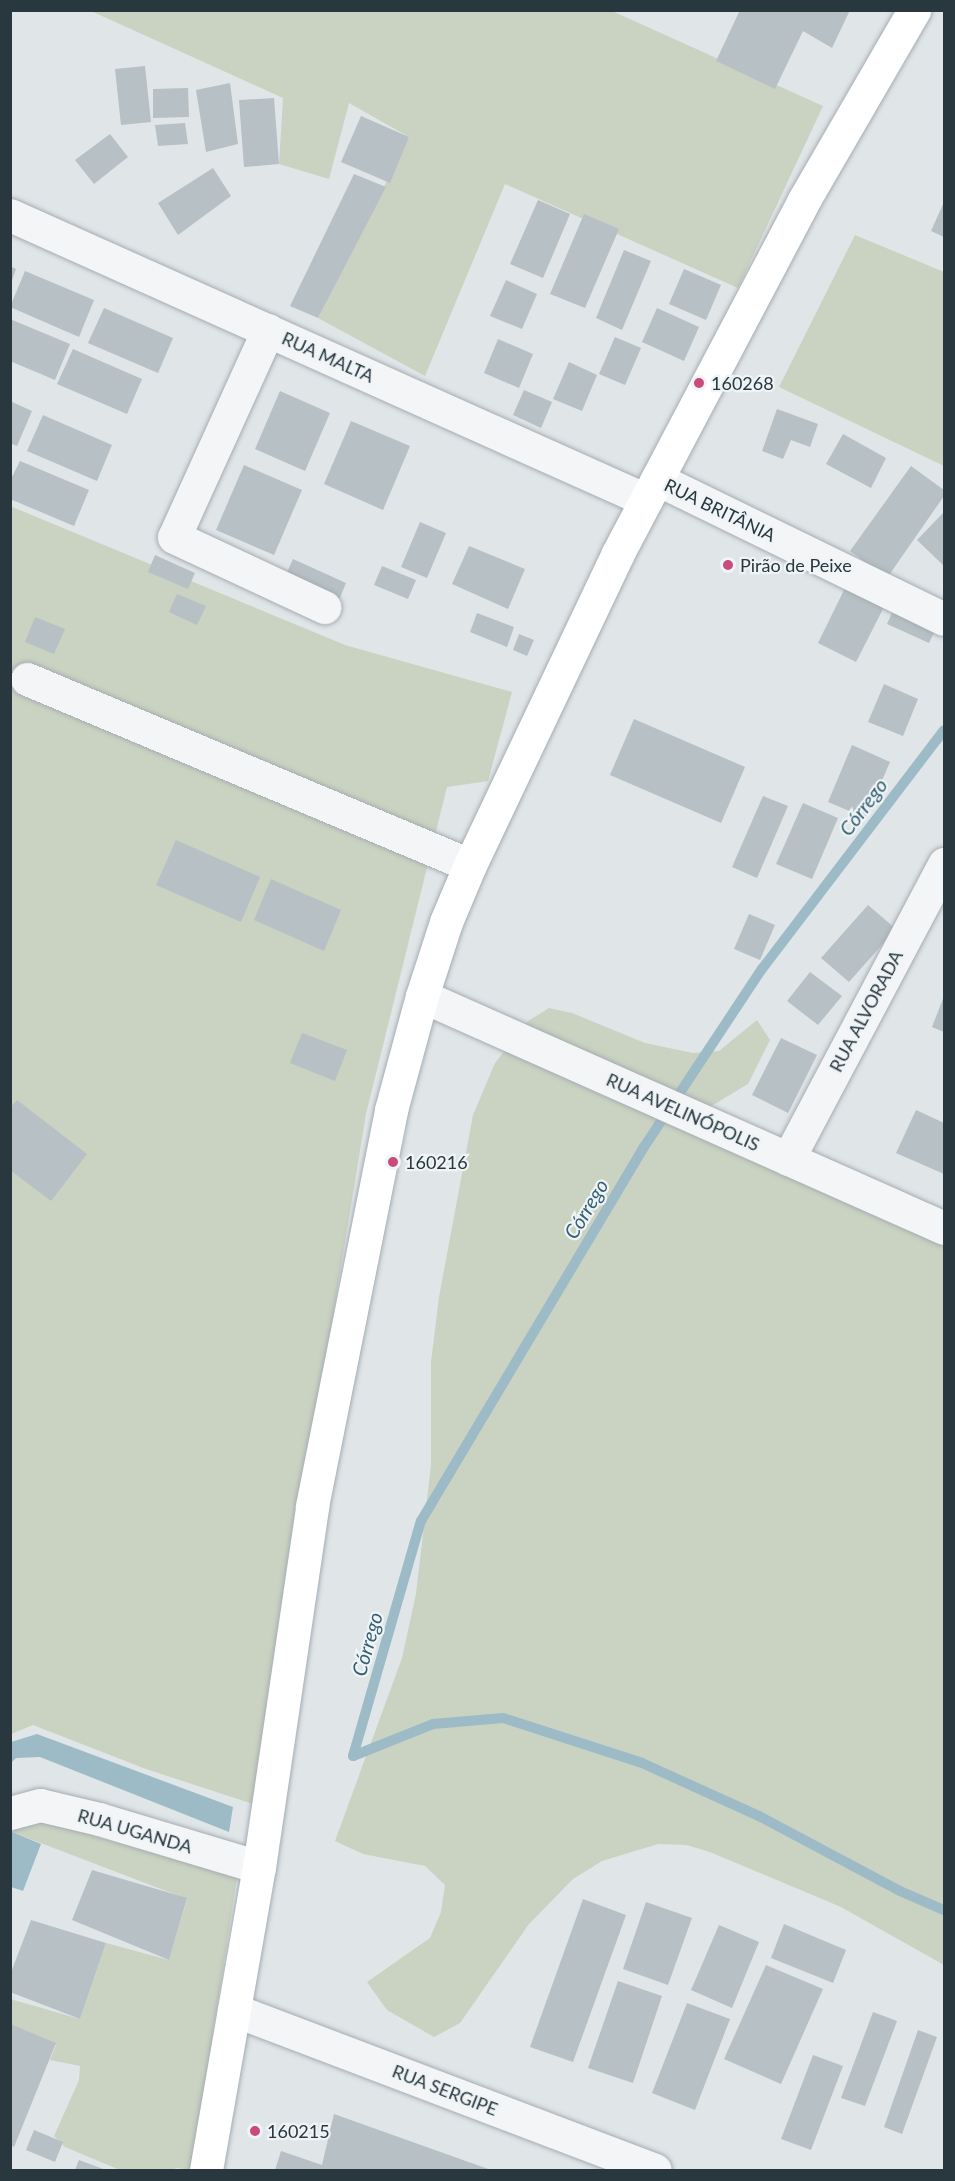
<!DOCTYPE html>
<meta charset="utf-8">
<style>
body{margin:0}
#map{position:relative;width:955px;height:2181px;overflow:hidden;background:#e0e5e8;font-family:Lato,sans-serif}
div>[style]{position:absolute}
.green>*{inset:0;background:#cad2c1}
.water>*{inset:0;background:#9cbbc7}
.stream>*{height:10px;margin:-5px;padding:0 5px;transform-origin:5px;border-radius:5px;background:#9cbbc7}
.building>*{inset:0;background:#b7c0c5}
.roads{filter:drop-shadow(0 0 2px #a5adb2) drop-shadow(0 0 2px #a5adb2)}
.minor>*{height:33px;margin:-16.5px;padding:0 16.5px;transform-origin:16.5px;border-radius:16.5px;background:#f3f5f7}
.major>*{height:33px;margin:-16.5px;padding:0 16.5px;transform-origin:16.5px;border-radius:16.5px;background:#fff}
.dots>*{width:16px;height:16px;translate:-50% -50%;box-sizing:border-box;border:3px solid #eff4f6;border-radius:50%}
span{translate:-50% -50%;white-space:nowrap;text-align:center;line-height:1.15;-webkit-text-stroke:4.5px #eff4f6;paint-order:stroke}
.street-label{font-size:18px;color:#29373f}
.poi-label{font-size:18px;color:#29373f}
.left{translate:0 -50%;text-align:left}
.water-label{font-size:20px;color:#355f72;font-style:italic}
.frame{position:absolute;inset:0;border:12px solid #29373f;pointer-events:none}
</style>
<div id="map">
<div class="green">
<i style="clip-path:polygon(91px 11px,612px 11px,823px 106px,738px 288px,505px 184px,425px 376px,318px 318px,409px 137px,349px 103px,329px 179px,279px 164px,283px 98px)"></i>
<i style="clip-path:polygon(855px 235px,944px 272px,944px 466px,779px 387px)"></i>
<i style="clip-path:polygon(10px 506px,345px 645px,512px 692px,488px 781px,447px 787px,366px 1114px,253px 1804px,146px 1769px,33px 1725px,11px 1734px)"></i>
<i style="clip-path:polygon(549px 1008px,572px 1013px,645px 1043px,693px 1053px,719px 1051px,757px 1020px,770px 1040px,748px 1084px,703px 1111px,713px 1135px,778px 1173px,834px 1195px,944px 1214px,944px 1965px,841px 1907px,710px 1852px,686px 1845px,658px 1844px,602px 1861px,573px 1879px,529px 1924px,460px 2023px,434px 2037px,387px 2010px,367px 1982px,430px 1938px,441px 1912px,445px 1885px,425px 1866px,363px 1854px,335px 1841px,402px 1658px,416px 1594px,431px 1465px,431px 1362px,439px 1297px,473px 1115px,495px 1063px,528px 1021px)"></i>
<i style="clip-path:polygon(26px 1820px,45px 1822px,237px 1877px,192px 2170px,176px 2168px,173px 2170px,120px 2170px,65px 2147px,54px 2136px,79px 2080px,80px 2066px,50px 2060px,56px 2045px,11px 2025px,10px 1999px,80px 2019px,106px 1943px,169px 1960px,187px 1899px,12px 1832px)"></i>
</div>
<div class="water">
<i style="clip-path:polygon(37px 1734px,233px 1807px,229px 1832px,40px 1757px,16px 1758px,11px 1763px,11px 1742px)"></i>
<i style="clip-path:polygon(12px 1832px,41px 1844px,23px 1891px,11px 1887px)"></i>
</div>
<div class="stream">
<i style="left:353px;top:1756px;width:245px;rotate:-73.9deg"></i>
<i style="left:421px;top:1521px;width:435px;rotate:-59.2deg"></i>
<i style="left:644px;top:1147px;width:214px;rotate:-56.5deg"></i>
<i style="left:762px;top:969px;width:300px;rotate:-52.7deg"></i>
<i style="left:353px;top:1756px;width:86px;rotate:-21.8deg"></i>
<i style="left:433px;top:1724px;width:70px;rotate:-4.9deg"></i>
<i style="left:503px;top:1718px;width:146px;rotate:17.9deg"></i>
<i style="left:642px;top:1763px;width:128px;rotate:24.4deg"></i>
<i style="left:759px;top:1816px;width:160px;rotate:28deg"></i>
<i style="left:900px;top:1891px;width:48px;rotate:23.4deg"></i>
</div>
<div class="building">
<i style="clip-path:polygon(740px 10px,850px 10px,832px 48px,803px 31px,775px 89px,716px 61px)"></i>
<i style="clip-path:polygon(145px 66px,151px 122px,121px 125px,115px 69px)"></i>
<i style="clip-path:polygon(230px 83px,238px 144px,206px 152px,196px 90px)"></i>
<i style="clip-path:polygon(188px 88px,189px 117px,153px 118px,153px 89px)"></i>
<i style="clip-path:polygon(274px 98px,279px 164px,244px 167px,239px 100px)"></i>
<i style="clip-path:polygon(361px 116px,409px 137px,390px 183px,341px 162px)"></i>
<i style="clip-path:polygon(185px 123px,188px 144px,158px 146px,155px 125px)"></i>
<i style="clip-path:polygon(110px 134px,128px 157px,94px 184px,75px 160px)"></i>
<i style="clip-path:polygon(213px 168px,231px 196px,178px 235px,158px 203px)"></i>
<i style="clip-path:polygon(354px 174px,386px 187px,318px 318px,290px 306px)"></i>
<i style="clip-path:polygon(538px 200px,570px 214px,543px 278px,510px 264px)"></i>
<i style="clip-path:polygon(944px 202px,944px 237px,931px 231px)"></i>
<i style="clip-path:polygon(584px 214px,619px 229px,585px 308px,550px 294px)"></i>
<i style="clip-path:polygon(624px 250px,651px 261px,622px 330px,596px 318px)"></i>
<i style="clip-path:polygon(10px 266px,16px 269px,11px 283px,10px 283px)"></i>
<i style="clip-path:polygon(684px 269px,721px 285px,706px 320px,669px 304px)"></i>
<i style="clip-path:polygon(25px 271px,94px 300px,79px 337px,10px 307px)"></i>
<i style="clip-path:polygon(506px 280px,537px 294px,522px 329px,490px 316px)"></i>
<i style="clip-path:polygon(104px 308px,173px 338px,158px 373px,88px 343px)"></i>
<i style="clip-path:polygon(657px 308px,699px 327px,684px 361px,642px 342px)"></i>
<i style="clip-path:polygon(10px 319px,70px 344px,55px 380px,10px 361px)"></i>
<i style="clip-path:polygon(615px 337px,641px 348px,625px 385px,599px 374px)"></i>
<i style="clip-path:polygon(498px 339px,533px 354px,519px 388px,484px 373px)"></i>
<i style="clip-path:polygon(73px 349px,142px 379px,127px 414px,57px 384px)"></i>
<i style="clip-path:polygon(569px 362px,597px 375px,582px 411px,553px 399px)"></i>
<i style="clip-path:polygon(524px 390px,552px 402px,541px 428px,513px 415px)"></i>
<i style="clip-path:polygon(280px 391px,330px 413px,305px 471px,255px 449px)"></i>
<i style="clip-path:polygon(10px 401px,32px 411px,17px 446px,10px 443px)"></i>
<i style="clip-path:polygon(777px 409px,818px 424px,810px 447px,791px 440px,783px 459px,762px 451px)"></i>
<i style="clip-path:polygon(43px 415px,112px 445px,97px 481px,27px 451px)"></i>
<i style="clip-path:polygon(351px 421px,410px 446px,383px 510px,324px 484px)"></i>
<i style="clip-path:polygon(843px 434px,886px 458px,871px 488px,826px 464px)"></i>
<i style="clip-path:polygon(20px 461px,89px 490px,74px 526px,10px 499px,10px 481px)"></i>
<i style="clip-path:polygon(244px 465px,302px 490px,274px 555px,216px 530px)"></i>
<i style="clip-path:polygon(911px 466px,944px 490px,944px 496px,887px 578px,850px 551px)"></i>
<i style="clip-path:polygon(944px 512px,944px 566px,917px 540px)"></i>
<i style="clip-path:polygon(420px 522px,446px 533px,427px 578px,401px 567px)"></i>
<i style="clip-path:polygon(469px 546px,525px 569px,508px 609px,452px 584px)"></i>
<i style="clip-path:polygon(155px 555px,195px 573px,188px 589px,148px 572px)"></i>
<i style="clip-path:polygon(293px 559px,346px 583px,339px 600px,285px 577px)"></i>
<i style="clip-path:polygon(382px 566px,416px 580px,408px 599px,374px 585px)"></i>
<i style="clip-path:polygon(845px 588px,884px 607px,856px 662px,818px 643px)"></i>
<i style="clip-path:polygon(177px 594px,206px 606px,197px 625px,169px 612px)"></i>
<i style="clip-path:polygon(895px 606px,938px 624px,929px 643px,887px 624px)"></i>
<i style="clip-path:polygon(477px 613px,514px 627px,507px 647px,470px 632px)"></i>
<i style="clip-path:polygon(35px 617px,65px 629px,54px 654px,25px 642px)"></i>
<i style="clip-path:polygon(519px 634px,534px 640px,527px 656px,513px 650px)"></i>
<i style="clip-path:polygon(884px 684px,918px 699px,903px 736px,868px 722px)"></i>
<i style="clip-path:polygon(634px 719px,745px 767px,721px 823px,610px 775px)"></i>
<i style="clip-path:polygon(852px 745px,890px 762px,866px 818px,828px 802px)"></i>
<i style="clip-path:polygon(763px 796px,788px 806px,757px 878px,732px 867px)"></i>
<i style="clip-path:polygon(803px 803px,838px 818px,812px 879px,776px 864px)"></i>
<i style="clip-path:polygon(176px 840px,260px 877px,241px 922px,156px 885px)"></i>
<i style="clip-path:polygon(271px 879px,341px 910px,324px 951px,254px 920px)"></i>
<i style="clip-path:polygon(868px 905px,896px 929px,849px 982px,821px 958px)"></i>
<i style="clip-path:polygon(749px 914px,775px 925px,760px 960px,734px 949px)"></i>
<i style="clip-path:polygon(810px 972px,842px 996px,818px 1025px,787px 1001px)"></i>
<i style="clip-path:polygon(944px 996px,944px 1032px,932px 1027px)"></i>
<i style="clip-path:polygon(302px 1033px,347px 1050px,335px 1081px,290px 1063px)"></i>
<i style="clip-path:polygon(781px 1038px,817px 1055px,788px 1113px,752px 1095px)"></i>
<i style="clip-path:polygon(17px 1100px,87px 1154px,51px 1201px,10px 1170px,10px 1108px)"></i>
<i style="clip-path:polygon(916px 1110px,944px 1123px,944px 1174px,896px 1153px)"></i>
<i style="clip-path:polygon(92px 1870px,187px 1898px,169px 1960px,72px 1920px)"></i>
<i style="clip-path:polygon(583px 1899px,626px 1915px,573px 2062px,530px 2047px)"></i>
<i style="clip-path:polygon(646px 1902px,692px 1918px,668px 1985px,623px 1969px)"></i>
<i style="clip-path:polygon(31px 1920px,106px 1943px,80px 2019px,10px 1992px,10px 1975px)"></i>
<i style="clip-path:polygon(784px 1924px,846px 1950px,833px 1983px,771px 1958px)"></i>
<i style="clip-path:polygon(719px 1925px,759px 1942px,732px 2008px,691px 1990px)"></i>
<i style="clip-path:polygon(766px 1965px,823px 1989px,781px 2084px,724px 2059px)"></i>
<i style="clip-path:polygon(618px 1981px,662px 1996px,633px 2083px,588px 2068px)"></i>
<i style="clip-path:polygon(687px 2003px,730px 2019px,695px 2110px,652px 2093px)"></i>
<i style="clip-path:polygon(873px 2012px,897px 2021px,865px 2106px,841px 2098px)"></i>
<i style="clip-path:polygon(10px 2024px,56px 2043px,14px 2147px,10px 2145px)"></i>
<i style="clip-path:polygon(918px 2030px,937px 2037px,902px 2134px,884px 2127px)"></i>
<i style="clip-path:polygon(813px 2055px,843px 2066px,811px 2150px,781px 2139px)"></i>
<i style="clip-path:polygon(334px 2114px,491px 2170px,275px 2170px,281px 2151px,322px 2165px)"></i>
<i style="clip-path:polygon(34px 2130px,63px 2142px,55px 2162px,26px 2150px)"></i>
<i style="clip-path:polygon(79px 2160px,106px 2170px,75px 2170px)"></i>
</div>
<div class="roads">
<div class="minor">
<i style="left:10px;top:215px;width:697px;rotate:24.14deg"></i>
<i style="left:268px;top:330px;width:227px;rotate:114.4deg"></i>
<i style="left:174px;top:537px;width:166px;rotate:25deg"></i>
<i style="left:657px;top:479px;width:319px;rotate:26deg"></i>
<i style="left:27px;top:679px;width:480px;rotate:22.8deg"></i>
<i style="left:422px;top:996px;width:571px;rotate:23.96deg"></i>
<i style="left:788px;top:1159px;width:334px;rotate:-62.1deg"></i>
<i style="left:10px;top:1813px;width:31px;rotate:-15deg"></i>
<i style="left:40px;top:1805px;width:61px;rotate:13.3deg"></i>
<i style="left:99px;top:1819px;width:167px;rotate:16.7deg"></i>
<i style="left:234px;top:2010px;width:450px;rotate:20.8deg"></i>
</div>
<div class="major">
<i style="left:206px;top:2170px;width:308px;rotate:-80.1deg"></i>
<i style="left:259px;top:1867px;width:365px;rotate:-81.6deg"></i>
<i style="left:312px;top:1506px;width:404px;rotate:-78.7deg"></i>
<i style="left:391px;top:1110px;width:118px;rotate:-74.8deg"></i>
<i style="left:422px;top:996px;width:78px;rotate:-72deg"></i>
<i style="left:446px;top:922px;width:62px;rotate:-67.2deg"></i>
<i style="left:470px;top:865px;width:345px;rotate:-64.6deg"></i>
<i style="left:618px;top:553px;width:399px;rotate:-62.2deg"></i>
<i style="left:804px;top:200px;width:220px;rotate:-59.9deg"></i>
</div>
</div>
<div class="dots">
<i style="left:699px;top:383px;background:#c94a7b"></i>
<i style="left:728px;top:565px;background:#c94a7b"></i>
<i style="left:393px;top:1162px;background:#c94a7b"></i>
<i style="left:255px;top:2131px;background:#c94a7b"></i>
</div>
<div class="street-label">
<span style="left:328px;top:357px;rotate:24deg">RUA MALTA</span>
<span style="left:720px;top:510px;rotate:26deg">RUA BRITÂNIA</span>
<span style="left:866px;top:1011px;rotate:-62deg">RUA ALVORADA</span>
<span style="left:683px;top:1112px;rotate:24deg">RUA AVELINÓPOLIS</span>
<span style="left:135px;top:1831px;rotate:16deg">RUA UGANDA</span>
<span style="left:445px;top:2090px;rotate:21deg">RUA SERGIPE</span>
</div>
<div class="poi-label">
<span class="left" style="left:711px;top:383px">160268</span>
<span class="left" style="left:740px;top:565px">Pirão de Peixe</span>
<span class="left" style="left:405px;top:1162px">160216</span>
<span class="left" style="left:267px;top:2131px">160215</span>
</div>
<div class="water-label">
<span style="left:863px;top:807px;rotate:-53deg">Córrego</span>
<span style="left:586px;top:1209px;rotate:-59deg">Córrego</span>
<span style="left:367px;top:1644px;rotate:-74deg">Córrego</span>
</div>
<div class="frame"></div>
</div>
